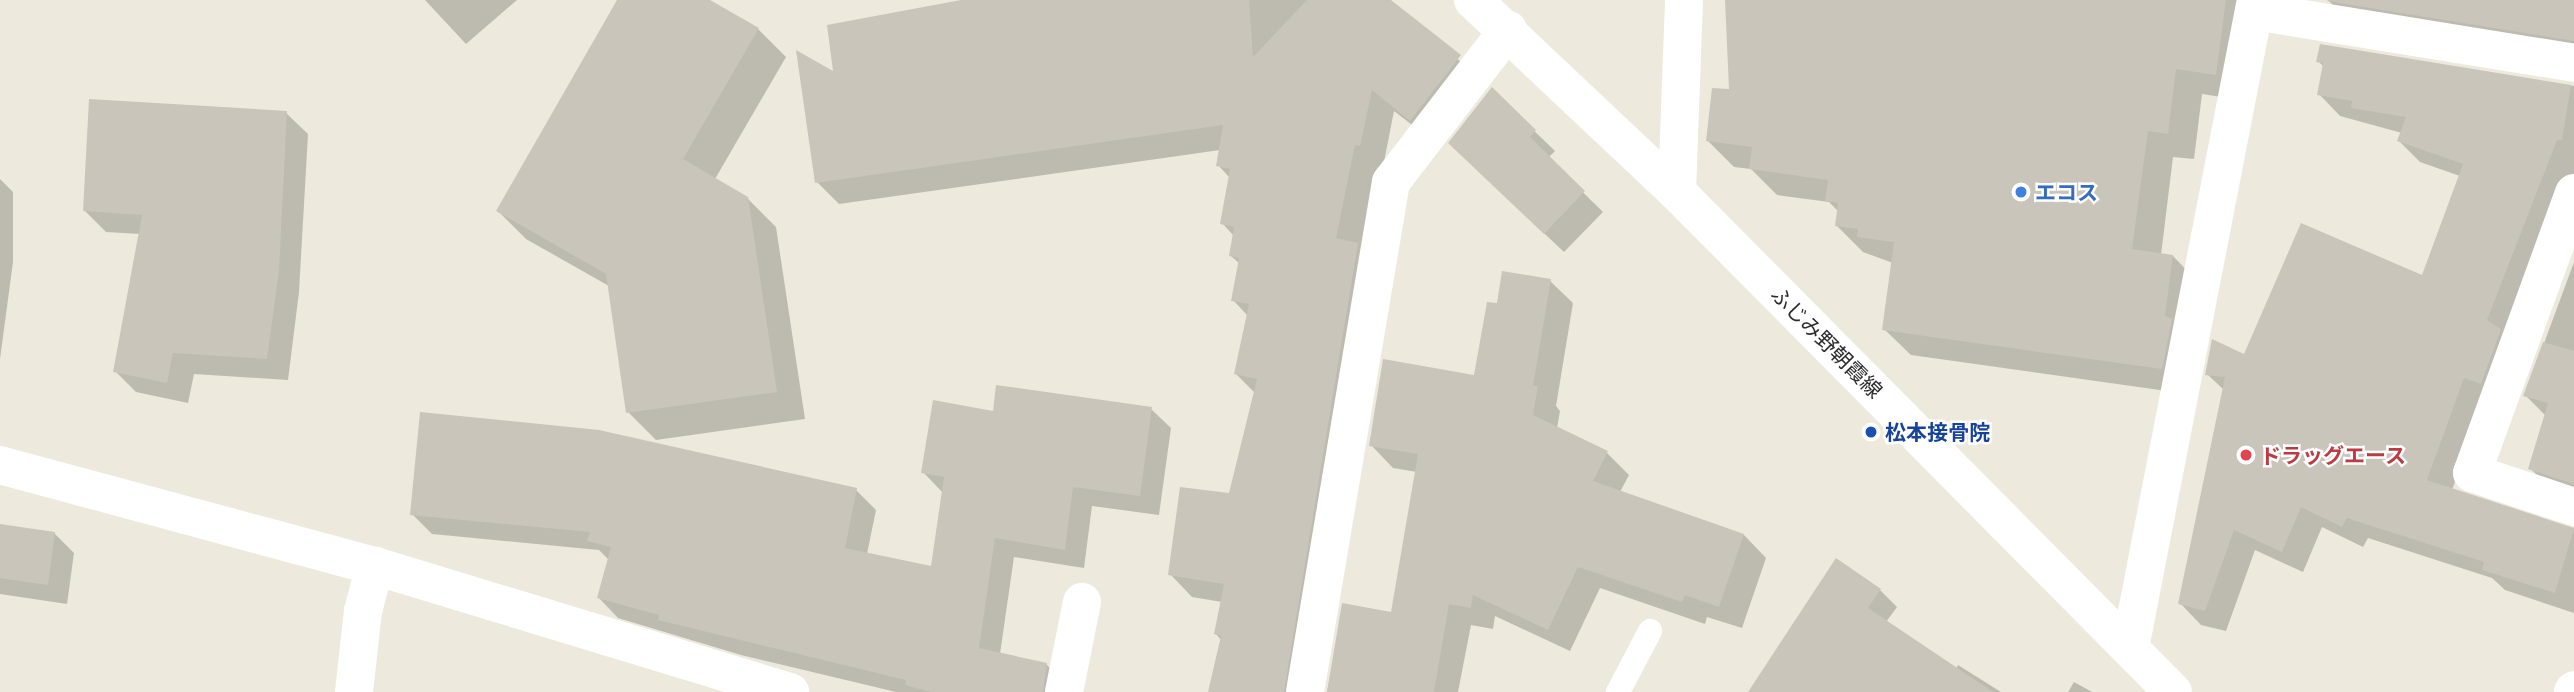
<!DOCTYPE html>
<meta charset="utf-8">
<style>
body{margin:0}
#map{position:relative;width:2574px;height:692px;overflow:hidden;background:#ede9dc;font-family:"Noto Sans","Noto Sans JP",sans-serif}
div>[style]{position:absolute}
.shadow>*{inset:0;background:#0003}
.building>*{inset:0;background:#c9c5bb}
.service>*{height:24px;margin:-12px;padding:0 12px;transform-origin:12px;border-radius:12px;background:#fff}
.minor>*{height:38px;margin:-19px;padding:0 19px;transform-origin:19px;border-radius:19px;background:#fff}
.secondary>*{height:38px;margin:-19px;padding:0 19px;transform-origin:19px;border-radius:19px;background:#fff}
.dots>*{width:19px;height:19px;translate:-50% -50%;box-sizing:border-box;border:4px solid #fff;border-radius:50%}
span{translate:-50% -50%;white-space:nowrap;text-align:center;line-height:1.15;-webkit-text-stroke:5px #fff;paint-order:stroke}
.shop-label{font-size:21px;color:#366cbe;font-weight:700}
.left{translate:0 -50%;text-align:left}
.street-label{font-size:21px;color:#2b2b2b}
.transit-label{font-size:21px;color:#164399;font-weight:700}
.health-label{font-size:21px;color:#be3a42;font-weight:700}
</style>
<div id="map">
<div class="shadow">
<i style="clip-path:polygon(425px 0,517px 0,466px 44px)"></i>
<i style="clip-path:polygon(619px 0,707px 0,758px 29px,786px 57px,715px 179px,747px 198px,776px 227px,805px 419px,656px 440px,628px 412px,609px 286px,526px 239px,498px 211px)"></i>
<i style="clip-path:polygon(974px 0,1384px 0,1482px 79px,1434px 142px,1394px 111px,1383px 167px,1378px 167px,1361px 248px,1309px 692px,1210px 692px,1221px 640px,1216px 634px,1222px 602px,1192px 597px,1170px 574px,1230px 495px,1256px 394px,1236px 374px,1248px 316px,1233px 300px,1240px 264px,1231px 256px,1234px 236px,1222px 223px,1230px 178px,1218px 165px,1220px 150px,839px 204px,817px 182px,836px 74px)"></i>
<i style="clip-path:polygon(1727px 0,2255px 0,2241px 100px,2202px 94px,2194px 159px,2173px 157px,2161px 255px,2173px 256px,2199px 283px,2188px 394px,1911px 355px,1884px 329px,1893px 263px,1863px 252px,1837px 226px,1839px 212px,1829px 202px,1777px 195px,1751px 169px,1734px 167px,1708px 141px,1730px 91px)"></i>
<i style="clip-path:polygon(2328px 0,2574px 0,2574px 58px,2349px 21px)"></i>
<i style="clip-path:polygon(2318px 61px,2574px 86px,2574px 207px,2485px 399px,2452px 490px,2574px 529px,2574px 613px,2505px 590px,2492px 578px,2368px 538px,2363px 547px,2322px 527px,2303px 572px,2255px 550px,2226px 631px,2201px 625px,2180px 603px,2224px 390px,2207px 374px,2423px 277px,2460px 176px,2420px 162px,2399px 141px,2402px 133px,2340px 116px,2319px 94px,2324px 67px)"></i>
<i style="clip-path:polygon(1492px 90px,1555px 151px,1548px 158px,1603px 212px,1564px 252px,1470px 163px)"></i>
<i style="clip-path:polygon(286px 113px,308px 134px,299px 292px,288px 380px,194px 374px,188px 403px,136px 392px,115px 371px,140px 234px,106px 232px,85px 211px)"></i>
<i style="clip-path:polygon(0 179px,13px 192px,13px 262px,0 359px)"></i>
<i style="clip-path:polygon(2574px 262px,2574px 498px,2551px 489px,2530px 468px,2546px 416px,2525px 395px)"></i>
<i style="clip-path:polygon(1550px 281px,1573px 303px,1556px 406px,1560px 411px,1557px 428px,1607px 453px,1629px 475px,1620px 492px,1744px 535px,1766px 558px,1742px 628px,1707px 617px,1705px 624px,1600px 588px,1570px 651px,1495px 616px,1493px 629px,1471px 625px,1458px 692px,1327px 692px,1344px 605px,1393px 614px,1417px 472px,1393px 468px,1371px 445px,1476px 377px,1498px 305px)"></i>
<i style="clip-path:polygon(1151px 409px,1171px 428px,1159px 515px,1092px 506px,1084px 568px,1014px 557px,1000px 654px,1047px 665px,1066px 685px,1065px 692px,896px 692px,741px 655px,618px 618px,599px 598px,609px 560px,599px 550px,432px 534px,412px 514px,856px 490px,876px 510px,867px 554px,932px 568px,943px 493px,923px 472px,994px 413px)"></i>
<i style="clip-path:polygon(0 526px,54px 533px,74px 553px,67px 604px,0 594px)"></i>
<i style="clip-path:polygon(1880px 590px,1897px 607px,1886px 622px,1956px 669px,1958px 665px,2001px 692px,1751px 692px)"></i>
<i style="clip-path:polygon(2074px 682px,2092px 692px,2068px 692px)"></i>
</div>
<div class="building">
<i style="clip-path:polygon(617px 0,710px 0,759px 28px,683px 159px,748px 197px,777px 392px,626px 413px,606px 274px,496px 211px)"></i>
<i style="clip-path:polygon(961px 0,1249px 0,1253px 57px,1307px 0,1391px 0,1461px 55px,1410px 121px,1372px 90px,1360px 146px,1355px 145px,1336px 238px,1358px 243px,1284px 692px,1208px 692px,1221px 636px,1214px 634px,1224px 584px,1168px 575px,1180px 487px,1229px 493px,1257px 379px,1234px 374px,1249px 304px,1231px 301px,1239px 258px,1229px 256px,1234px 227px,1220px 224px,1230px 169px,1216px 166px,1223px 125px,815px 183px,796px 50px,833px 71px,827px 25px)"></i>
<i style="clip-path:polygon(1725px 0,2226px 0,2216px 75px,2176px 69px,2168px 134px,2148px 131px,2132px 249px,2173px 255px,2165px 316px,2172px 319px,2162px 369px,1882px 330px,1894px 242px,1857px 237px,1858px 229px,1835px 226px,1838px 203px,1825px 201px,1828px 180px,1749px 169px,1752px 147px,1706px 141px,1712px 88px,1729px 89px)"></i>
<i style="clip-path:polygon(2328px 0,2574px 0,2574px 41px,2327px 1px)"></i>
<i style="clip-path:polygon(2320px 44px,2571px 85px,2562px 140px,2557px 140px,2487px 320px,2501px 329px,2481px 384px,2464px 378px,2427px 480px,2574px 528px,2555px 593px,2482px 570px,2484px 562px,2347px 518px,2342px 527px,2301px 507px,2282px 552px,2234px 530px,2205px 611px,2178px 604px,2225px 377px,2205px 375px,2212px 339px,2244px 354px,2301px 223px,2422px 275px,2463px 164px,2397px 141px,2406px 117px,2351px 108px,2352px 101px,2317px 95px,2323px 63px,2316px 62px)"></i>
<i style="clip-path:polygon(1492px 87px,1536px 130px,1530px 137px,1585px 191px,1544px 234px,1448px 143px)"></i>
<i style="clip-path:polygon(89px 99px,287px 111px,279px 270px,267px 359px,173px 353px,167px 383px,113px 372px,142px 215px,83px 211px)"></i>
<i style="clip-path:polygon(1502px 271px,1551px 279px,1533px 386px,1538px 386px,1533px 415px,1608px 451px,1593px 481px,1744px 534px,1719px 607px,1685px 595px,1682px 602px,1578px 567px,1548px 630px,1473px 595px,1471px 608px,1449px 604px,1434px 692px,1327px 692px,1342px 603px,1391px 612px,1418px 454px,1369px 446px,1383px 359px,1474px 375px,1487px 302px,1497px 303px)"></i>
<i style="clip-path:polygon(2543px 342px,2574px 351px,2574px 484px,2528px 469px,2548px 403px,2523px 396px)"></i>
<i style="clip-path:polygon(996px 385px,1152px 407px,1140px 496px,1073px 487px,1065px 550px,995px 538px,979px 648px,1047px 663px,1043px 692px,931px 692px,905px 685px,906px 680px,658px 620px,659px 615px,597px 598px,611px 547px,587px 541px,590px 532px,410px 515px,420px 412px,599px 430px,857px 488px,845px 548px,931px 566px,944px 477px,921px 473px,933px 400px,993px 411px)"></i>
<i style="clip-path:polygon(0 524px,55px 532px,48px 585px,0 578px)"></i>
<i style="clip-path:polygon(1836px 558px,1881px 589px,1868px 608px,1993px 692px,1748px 692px)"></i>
</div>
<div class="service">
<i style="left:1618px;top:692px;width:69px;rotate:-62.3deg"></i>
</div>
<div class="minor">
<i style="left:2254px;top:11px;width:324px;rotate:9.2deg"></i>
<i style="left:1677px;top:192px;width:192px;rotate:-87.9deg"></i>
<i style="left:2574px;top:193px;width:298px;rotate:110deg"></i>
<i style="left:2472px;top:473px;width:108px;rotate:18.4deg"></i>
<i style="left:0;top:465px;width:388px;rotate:15.1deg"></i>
<i style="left:375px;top:566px;width:434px;rotate:16.9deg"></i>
<i style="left:2130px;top:648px;width:660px;rotate:-79deg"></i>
<i style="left:354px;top:692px;width:81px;rotate:-83.7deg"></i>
<i style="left:363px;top:611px;width:47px;rotate:-75.1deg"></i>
<i style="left:1064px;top:692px;width:92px;rotate:-78.7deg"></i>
<i style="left:1305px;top:692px;width:517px;rotate:-80.43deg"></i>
<i style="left:1391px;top:182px;width:192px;rotate:-52.4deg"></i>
<i style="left:2573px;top:692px;width:2px;rotate:-63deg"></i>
</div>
<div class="secondary">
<i style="left:1473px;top:0;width:280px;rotate:43.3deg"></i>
<i style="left:1677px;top:192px;width:704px;rotate:45.23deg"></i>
</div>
<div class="dots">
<i style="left:2021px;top:192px;background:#3f7fe0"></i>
<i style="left:1871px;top:432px;background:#1a4fb4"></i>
<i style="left:2246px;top:455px;background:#e0444e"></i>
</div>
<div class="shop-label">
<span class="left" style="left:2035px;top:192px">エコス</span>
</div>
<div class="street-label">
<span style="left:1827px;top:342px;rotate:45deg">ふじみ野朝霞線</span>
</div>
<div class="transit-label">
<span class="left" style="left:1885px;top:432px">松本接骨院</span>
</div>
<div class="health-label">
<span class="left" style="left:2260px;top:455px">ドラッグエース</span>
</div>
</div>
